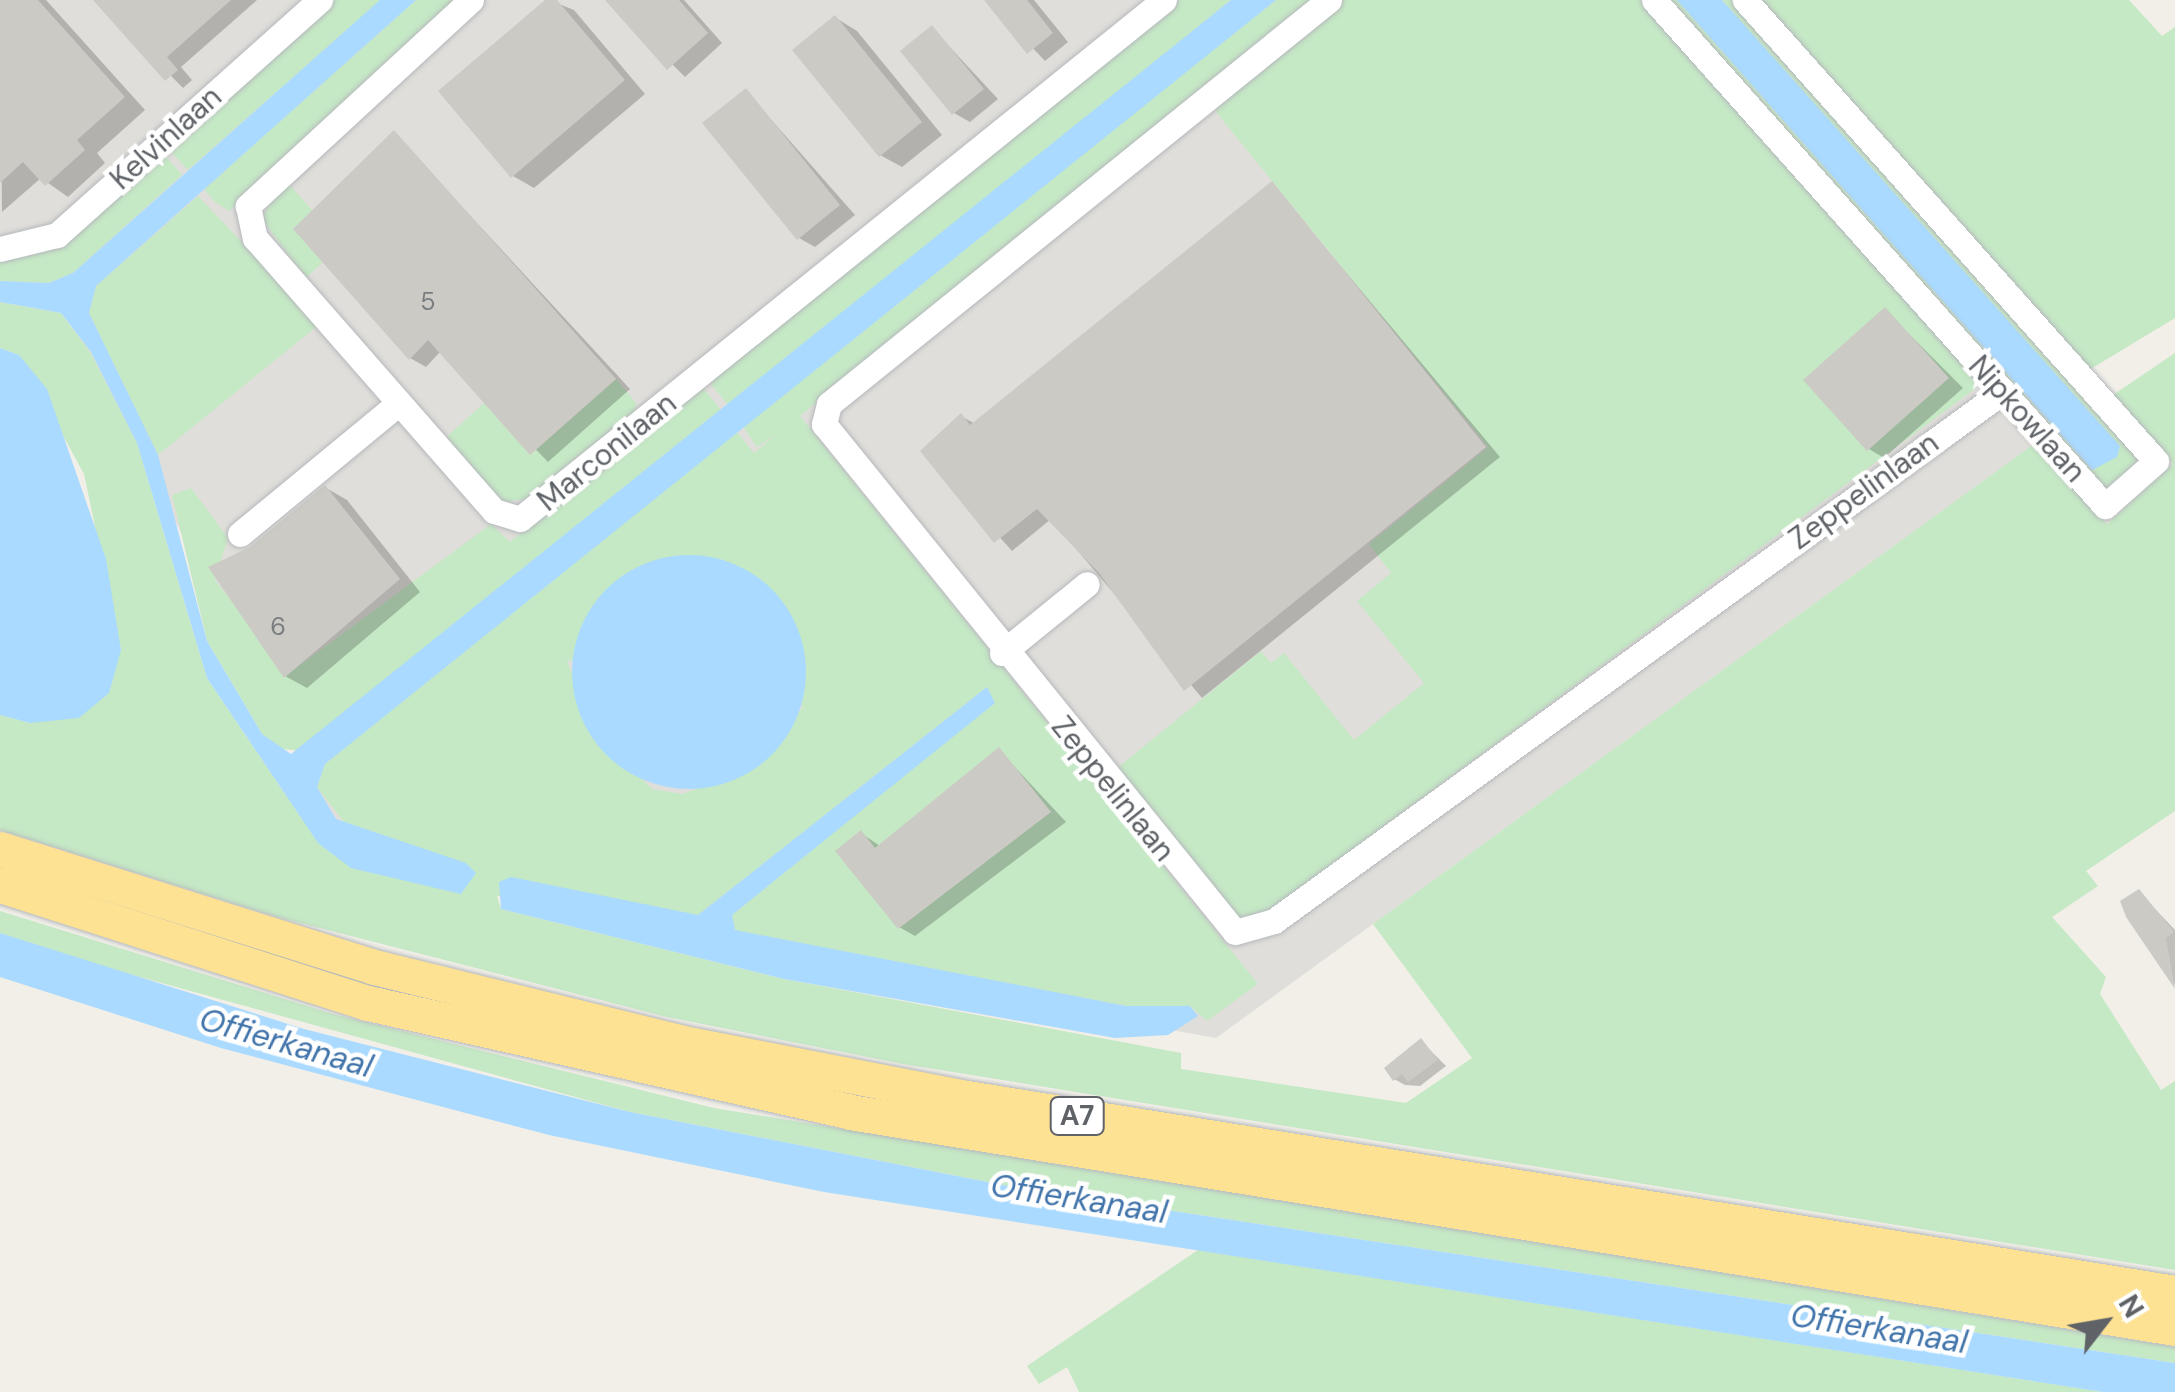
<!DOCTYPE html>
<style>
body{margin:0}
#map{position:relative;width:2175px;height:1392px;overflow:hidden;background:#f1efe8;font-family:"DM Sans",sans-serif}
div>[style]{position:absolute}
.industrial>*{inset:0;background:#e0deda}
.green>*{inset:0;background:#c5e8c5}
.water>*{inset:0;background:#aadaff}
.round{border-radius:50%}
.shadow>*{inset:0;background:#0003}
.building>*{inset:0;background:#cccac5}
.roads{filter:drop-shadow(0 0 2px #b5b8bc) drop-shadow(0 0 2px #b5b8bc)}
.minor>*{height:25px;margin:-12.5px;padding:0 12.5px;transform-origin:12.5px;border-radius:12.5px;background:#fff}
.highway>*{height:35px;margin:-17.5px;padding:0 17.5px;transform-origin:17.5px;border-radius:17.5px;background:#fde293}
span{translate:-50% -50%;white-space:nowrap;text-align:center;line-height:1.15;-webkit-text-stroke:9px #fff;paint-order:stroke}
.number-label{font-size:25px;color:#7a7d7f}
.number-label span{-webkit-text-stroke-width:0}
.shield-label span{padding:2px 8px;background:#fff;border:2px solid;border-radius:8px;-webkit-text-stroke-width:0}
.shield-label{font-size:28px;color:#5f6368;font-weight:700}
.street-label{font-size:30px;color:#5f6368}
.water-label{font-size:32px;color:#4174aa;font-style:italic}
.north{position:absolute;left:2055px;top:1272px;width:100px;height:100px;-webkit-text-stroke:8px #fff;paint-order:stroke;rotate:59deg;font-size:28px;font-weight:700;line-height:40px;text-align:center;color:#5f6368}
.north::after{content:'';display:block;margin:auto;width:35px;height:45px;background:#5f6368;clip-path:polygon(50% 0,100% 100%,50% 72%,0 100%)}
</style>
<div id="map">
<div class="industrial">
<i style="clip-path:polygon(0 0,1759px 0,2173px 464px,2106px 524px,2033px 445px,1216px 1038px,730px 951px,350px 851px,49px 283px,0 281px)"></i>
</div>
<div class="green">
<i style="clip-path:polygon(333px 0,381px 0,188px 170px,167px 148px)"></i>
<i style="clip-path:polygon(416px 0,464px 0,229px 211px,215px 202px,204px 189px)"></i>
<i style="clip-path:polygon(1180px 0,1231px 0,729px 406px,708px 381px)"></i>
<i style="clip-path:polygon(evenodd,1276px 0,1313px 0,800px 416px,1258px 984px,1207px 1021px,1190px 1006px,1126px 1006px,735px 931px,732px 915px,987px 687px,698px 915px,497px 896px,501px 909px,784px 979px,1181px 1053px,1181px 1069px,1406px 1103px,1472px 1058px,1373px 924px,2034px 444px,2107px 524px,2173px 464px,2110px 397px,2175px 353px,2175px 811px,2086px 871px,2098px 886px,2052px 917px,2106px 977px,2100px 994px,2161px 1090px,2175px 1081px,2175px 1270px,903px 1064px,667px 1017px,277px 917px,0 830px,0 715px,30px 723px,121px 650px,84px 474px,19px 355px,0 348px,0 302px,61px 313px,90px 352px,137px 443px,207px 678px,302px 819px,350px 830px,317px 787px,325px 764px,735px 430px,754px 453px,775px 435px,757px 447px,742px 425px,1276px 0,800px 635px,802px 708px,755px 767px,682px 794px,652px 789px,597px 733px,567px 661px,800px 635px)"></i>
<i style="clip-path:polygon(1341px 0,1640px 0,1971px 368px,1976px 388px,1267px 913px,1239px 921px,1111px 773px,1261px 651px,1271px 663px,1284px 653px,1354px 740px,1424px 683px,1357px 601px,1391px 573px,1369px 544px,1488px 447px,1216px 112px,1219px 98px)"></i>
<i style="clip-path:polygon(1662px 0,1677px 0,2092px 470px,2120px 446px,1722px 0,1735px 0,2140px 457px,2137px 466px,2104px 492px)"></i>
<i style="clip-path:polygon(1759px 0,2129px 0,2162px 36px,2175px 27px,2175px 318px,2089px 370px)"></i>
<i style="clip-path:polygon(163px 153px,182px 175px,73px 273px,49px 283px,0 281px,0 258px,53px 249px)"></i>
<i style="clip-path:polygon(286px 181px,313px 211px,293px 229px,323px 262px,306px 278px,261px 218px)"></i>
<i style="clip-path:polygon(198px 196px,320px 324px,158px 455px,89px 313px,96px 286px)"></i>
<i style="clip-path:polygon(616px 379px,636px 403px,633px 419px,536px 498px,501px 502px,442px 441px,484px 403px,530px 455px)"></i>
<i style="clip-path:polygon(701px 386px,723px 412px,302px 751px,273px 748px,262px 734px,207px 641px,172px 495px,191px 488px,228px 538px,215px 580px,288px 674px,491px 524px,510px 542px)"></i>
<i style="clip-path:polygon(0 911px,333px 1014px,714px 1108px,2175px 1347px,2175px 1363px,1008px 1186px,630px 1112px,71px 958px,0 933px)"></i>
<i style="clip-path:polygon(1198px 1250px,2103px 1392px,1079px 1392px,1067px 1367px,1039px 1384px,1027px 1366px)"></i>
</div>
<div class="water">
<i style="clip-path:polygon(380px 0,416px 0,96px 286px,89px 313px,158px 455px,207px 641px,262px 734px,291px 754px,1231px 0,1276px 0,325px 764px,317px 787px,336px 819px,466px 863px,476px 873px,461px 894px,351px 868px,318px 843px,207px 678px,137px 443px,91px 352px,61px 313px,0 302px,0 281px,49px 283px,73px 273px)"></i>
<i style="clip-path:polygon(1677px 0,1722px 0,2120px 446px,2117px 457px,2092px 470px)"></i>
<i style="clip-path:polygon(0 348px,19px 355px,47px 389px,106px 559px,121px 650px,109px 693px,79px 718px,30px 723px,0 715px)"></i>
<i class="round" style="left:572px;top:555px;width:234px;height:234px"></i>
<i style="clip-path:polygon(987px 687px,995px 703px,732px 915px,735px 930px,1126px 1006px,1190px 1006px,1198px 1016px,1168px 1035px,1115px 1038px,784px 979px,501px 909px,499px 882px,511px 877px,698px 915px)"></i>
<i style="clip-path:polygon(0 933px,304px 1029px,630px 1112px,1008px 1186px,2175px 1363px,2175px 1392px,2103px 1392px,824px 1192px,549px 1135px,221px 1048px,0 977px)"></i>
</div>
<div class="shadow">
<i style="clip-path:polygon(0 0,46px 0,145px 110px,97px 153px,105px 163px,68px 197px,41px 178px,2px 212px)"></i>
<i style="clip-path:polygon(96px 0,257px 0,181px 67px,192px 80px,183px 88px)"></i>
<i style="clip-path:polygon(549px 0,574px 10px,645px 94px,534px 188px,513px 176px)"></i>
<i style="clip-path:polygon(608px 0,684px 0,722px 43px,685px 77px)"></i>
<i style="clip-path:polygon(987px 0,1034px 0,1068px 42px,1045px 61px)"></i>
<i style="clip-path:polygon(836px 18px,857px 31px,942px 135px,902px 167px,880px 155px)"></i>
<i style="clip-path:polygon(932px 28px,998px 99px,970px 122px,954px 113px)"></i>
<i style="clip-path:polygon(746px 91px,855px 215px,815px 247px,799px 238px)"></i>
<i style="clip-path:polygon(394px 133px,630px 389px,548px 462px,441px 351px,426px 367px,410px 358px)"></i>
<i style="clip-path:polygon(1272px 184px,1500px 457px,1202px 698px,1051px 519px,1012px 551px,923px 451px,961px 416px,975px 424px)"></i>
<i style="clip-path:polygon(1885px 310px,1963px 388px,1884px 458px,1869px 449px)"></i>
<i style="clip-path:polygon(326px 488px,347px 500px,420px 592px,307px 688px,285px 676px)"></i>
<i style="clip-path:polygon(999px 750px,1066px 822px,915px 936px,899px 927px,861px 833px,880px 846px)"></i>
<i style="clip-path:polygon(2139px 892px,2175px 930px,2175px 985px,2128px 916px)"></i>
<i style="clip-path:polygon(1421px 1041px,1446px 1066px,1420px 1086px,1405px 1085px,1394px 1079px)"></i>
</div>
<div class="building">
<i style="clip-path:polygon(0 0,38px 0,125px 97px,77px 140px,85px 150px,45px 186px,23px 162px,0 183px)"></i>
<i style="clip-path:polygon(93px 0,231px 0,167px 57px,178px 70px,165px 81px)"></i>
<i style="clip-path:polygon(545px 0,557px 0,625px 80px,511px 178px,438px 91px)"></i>
<i style="clip-path:polygon(605px 0,679px 0,708px 33px,667px 70px)"></i>
<i style="clip-path:polygon(984px 0,1027px 0,1053px 33px,1027px 54px)"></i>
<i style="clip-path:polygon(835px 15px,922px 122px,879px 157px,792px 50px)"></i>
<i style="clip-path:polygon(932px 25px,984px 89px,952px 115px,900px 51px)"></i>
<i style="clip-path:polygon(746px 88px,840px 205px,797px 240px,702px 123px)"></i>
<i style="clip-path:polygon(394px 130px,616px 379px,530px 455px,428px 340px,409px 360px,293px 229px)"></i>
<i style="clip-path:polygon(1272px 181px,1486px 447px,1184px 691px,1099px 573px,1037px 509px,994px 543px,920px 451px,961px 413px,970px 425px)"></i>
<i style="clip-path:polygon(1885px 307px,1949px 378px,1867px 451px,1803px 380px)"></i>
<i style="clip-path:polygon(325px 485px,400px 579px,284px 678px,208px 567px,250px 547px)"></i>
<i style="clip-path:polygon(999px 747px,1051px 812px,898px 929px,835px 851px,861px 830px,875px 848px)"></i>
<i style="clip-path:polygon(2139px 889px,2174px 932px,2166px 938px,2175px 989px,2126px 917px,2120px 901px)"></i>
<i style="clip-path:polygon(1421px 1038px,1438px 1060px,1408px 1082px,1402px 1074px,1393px 1081px,1384px 1068px)"></i>
</div>
<div class="roads">
<div class="minor">
<i style="left:471px;top:0;width:304px;rotate:137.3deg"></i>
<i style="left:248px;top:206px;width:33px;rotate:78deg"></i>
<i style="left:255px;top:238px;width:363px;rotate:48.8deg"></i>
<i style="left:494px;top:511px;width:27px;rotate:17deg"></i>
<i style="left:520px;top:519px;width:827px;rotate:-38.87deg"></i>
<i style="left:1329px;top:0;width:643px;rotate:141.06deg"></i>
<i style="left:829px;top:404px;width:21px;rotate:104deg"></i>
<i style="left:824px;top:424px;width:653px;rotate:51.03deg"></i>
<i style="left:1235px;top:932px;width:41px;rotate:-15.8deg"></i>
<i style="left:1274px;top:921px;width:900px;rotate:-36deg"></i>
<i style="left:1654px;top:0;width:678px;rotate:48.29deg"></i>
<i style="left:2105px;top:506px;width:68px;rotate:-41.4deg"></i>
<i style="left:2156px;top:461px;width:618px;rotate:-131.72deg"></i>
<i style="left:0;top:249px;width:59px;rotate:-13.8deg"></i>
<i style="left:57px;top:235px;width:353px;rotate:-41.8deg"></i>
<i style="left:240px;top:534px;width:206px;rotate:-39.5deg"></i>
<i style="left:1002px;top:653px;width:109px;rotate:-39.1deg"></i>
</div>
<div class="highway">
<i style="left:0;top:849px;width:392px;rotate:17.5deg"></i>
<i style="left:374px;top:967px;width:318px;rotate:13.8deg"></i>
<i style="left:683px;top:1043px;width:289px;rotate:11deg"></i>
<i style="left:967px;top:1098px;width:1224px;rotate:9.17deg"></i>
<i style="left:0;top:885px;width:386px;rotate:17.8deg"></i>
<i style="left:368px;top:1003px;width:494px;rotate:12.7deg"></i>
<i style="left:850px;top:1112px;width:1342px;rotate:9.26deg"></i>
</div>
</div>
<div class="number-label">
<span style="left:428px;top:302px">5</span>
<span style="left:278px;top:627px">6</span>
</div>
<div class="shield-label">
<span style="left:1077px;top:1116px">A7</span>
</div>
<div class="street-label">
<span style="left:166px;top:138px;rotate:-42deg">Kelvinlaan</span>
<span style="left:2027px;top:419px;rotate:48deg">Nipkowlaan</span>
<span style="left:607px;top:452px;rotate:-39deg">Marconilaan</span>
<span style="left:1864px;top:491px;rotate:-36deg">Zeppelinlaan</span>
<span style="left:1113px;top:789px;rotate:51deg">Zeppelinlaan</span>
</div>
<div class="water-label">
<span style="left:286px;top:1043px;rotate:16deg">Offierkanaal</span>
<span style="left:1079px;top:1199px;rotate:9deg">Offierkanaal</span>
<span style="left:1879px;top:1329px;rotate:9deg">Offierkanaal</span>
</div>
<div class="north">N</div>
</div>
